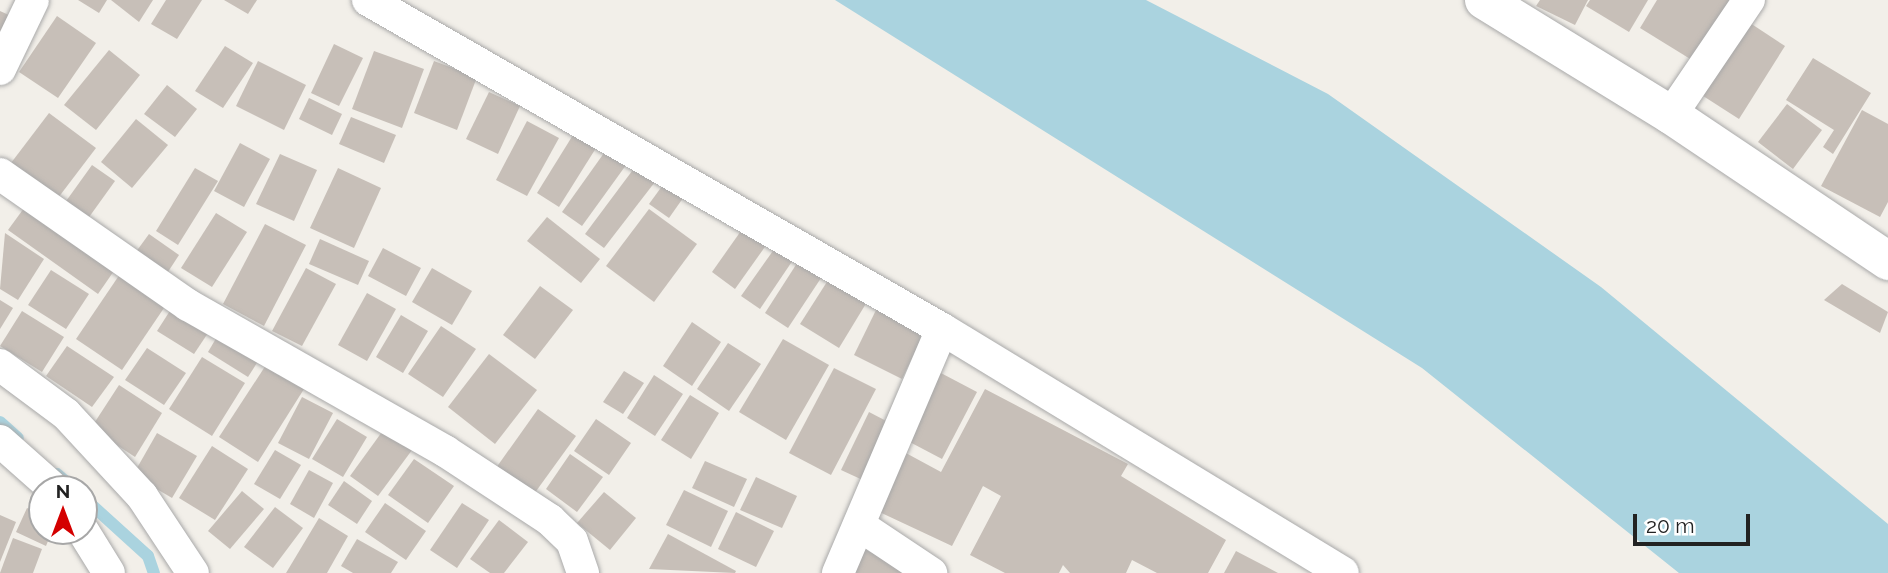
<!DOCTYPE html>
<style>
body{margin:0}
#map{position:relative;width:1888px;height:573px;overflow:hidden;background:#f2efe9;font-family:Raleway,sans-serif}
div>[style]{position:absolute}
.water>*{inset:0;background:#aad3df}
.stream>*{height:12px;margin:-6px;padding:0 6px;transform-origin:6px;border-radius:6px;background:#aad3df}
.building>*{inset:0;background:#c7bfb8}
.roads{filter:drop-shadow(0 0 2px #a9a9a9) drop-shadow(0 0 2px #a9a9a9)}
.minor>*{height:32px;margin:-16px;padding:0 16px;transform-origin:16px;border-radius:16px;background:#fff}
.tertiary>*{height:38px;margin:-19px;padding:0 19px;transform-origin:19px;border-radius:19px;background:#fff}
span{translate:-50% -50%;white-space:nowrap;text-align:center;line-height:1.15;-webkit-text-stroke:5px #fff;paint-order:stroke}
.north{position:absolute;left:28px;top:475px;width:70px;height:70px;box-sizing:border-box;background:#fff;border:2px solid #a7a7a7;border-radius:50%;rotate:0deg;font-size:19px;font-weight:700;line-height:28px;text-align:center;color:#222}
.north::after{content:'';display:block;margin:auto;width:24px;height:32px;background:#d40000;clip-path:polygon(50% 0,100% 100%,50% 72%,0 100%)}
.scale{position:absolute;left:1633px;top:514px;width:117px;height:32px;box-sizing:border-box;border:4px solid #222;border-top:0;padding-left:9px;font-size:21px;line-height:24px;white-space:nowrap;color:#222;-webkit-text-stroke:5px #fff;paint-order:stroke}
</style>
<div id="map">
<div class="water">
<i style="clip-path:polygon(835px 0,1146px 0,1328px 94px,1601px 287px,1888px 524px,1888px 573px,1679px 573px,1422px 368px)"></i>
</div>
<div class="stream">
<i style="left:0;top:422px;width:24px;rotate:42deg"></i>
<i style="left:57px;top:474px;width:23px;rotate:41deg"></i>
<i style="left:84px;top:498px;width:86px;rotate:42.2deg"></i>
<i style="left:148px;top:556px;width:18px;rotate:71deg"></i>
</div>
<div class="building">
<i style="clip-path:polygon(78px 0,107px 0,99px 13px)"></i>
<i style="clip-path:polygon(111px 0,153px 0,139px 22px)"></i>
<i style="clip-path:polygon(166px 0,202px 0,177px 39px,151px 24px)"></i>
<i style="clip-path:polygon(224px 0,257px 0,248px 14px)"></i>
<i style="clip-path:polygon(1540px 0,1588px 0,1575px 25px,1536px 6px)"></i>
<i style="clip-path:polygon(1590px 0,1648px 0,1629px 32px,1586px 6px)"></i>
<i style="clip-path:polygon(1657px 0,1740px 0,1700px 65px,1640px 28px)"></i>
<i style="clip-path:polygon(0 11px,11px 16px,0 36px)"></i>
<i style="clip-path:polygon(57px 16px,96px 43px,58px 98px,19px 72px)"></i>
<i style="clip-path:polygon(1747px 21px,1785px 46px,1739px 119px,1700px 94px)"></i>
<i style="clip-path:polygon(334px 44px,363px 58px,339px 106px,311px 93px)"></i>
<i style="clip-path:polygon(225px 46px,253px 63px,223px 108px,195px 91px)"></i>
<i style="clip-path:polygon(109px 50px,140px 75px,96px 130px,64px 105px)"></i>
<i style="clip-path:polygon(374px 51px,424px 69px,402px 128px,352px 109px)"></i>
<i style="clip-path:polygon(1813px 58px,1871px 93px,1833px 154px,1823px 147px,1834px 130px,1786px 100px)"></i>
<i style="clip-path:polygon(258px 61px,306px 85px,284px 130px,236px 106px)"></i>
<i style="clip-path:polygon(434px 61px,477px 77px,457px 130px,414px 113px)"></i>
<i style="clip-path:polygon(167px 85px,197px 109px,175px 137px,144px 114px)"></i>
<i style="clip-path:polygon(489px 92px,520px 106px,498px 154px,466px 139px)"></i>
<i style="clip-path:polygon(309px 98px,342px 114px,332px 135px,299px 119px)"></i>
<i style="clip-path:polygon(1787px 104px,1822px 130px,1793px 169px,1758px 142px)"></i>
<i style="clip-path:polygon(1862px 110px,1888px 124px,1888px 202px,1880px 217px,1821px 186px)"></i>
<i style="clip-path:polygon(49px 113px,96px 148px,58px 198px,11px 163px)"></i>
<i style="clip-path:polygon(351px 117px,396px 135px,384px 163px,339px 144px)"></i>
<i style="clip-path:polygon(136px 119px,168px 145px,132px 188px,101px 162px)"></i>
<i style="clip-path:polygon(527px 121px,559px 138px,527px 196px,496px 180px)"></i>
<i style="clip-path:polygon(573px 135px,596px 148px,559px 207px,537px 193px)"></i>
<i style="clip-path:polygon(240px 143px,270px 159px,244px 207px,214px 191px)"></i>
<i style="clip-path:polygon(609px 146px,629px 161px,582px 226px,562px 212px)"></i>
<i style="clip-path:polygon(280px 154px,317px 170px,294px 221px,256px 204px)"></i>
<i style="clip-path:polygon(638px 163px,658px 178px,604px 248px,585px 234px)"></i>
<i style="clip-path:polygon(92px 165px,115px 181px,87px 220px,64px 204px)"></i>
<i style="clip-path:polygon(195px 168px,218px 181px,178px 245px,156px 231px)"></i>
<i style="clip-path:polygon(338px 168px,381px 188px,354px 248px,310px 228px)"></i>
<i style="clip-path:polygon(668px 178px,688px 191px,669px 218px,649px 204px)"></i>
<i style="clip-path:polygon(27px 204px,116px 268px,98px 294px,8px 230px)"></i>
<i style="clip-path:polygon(649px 209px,697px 244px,654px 302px,606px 266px)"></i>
<i style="clip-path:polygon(216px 213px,247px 232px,212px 287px,181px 268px)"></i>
<i style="clip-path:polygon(547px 217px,600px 259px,581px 283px,527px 241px)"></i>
<i style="clip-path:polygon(265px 224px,306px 245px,264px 326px,223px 304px)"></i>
<i style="clip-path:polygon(743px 228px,767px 244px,735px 289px,712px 272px)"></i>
<i style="clip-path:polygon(5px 233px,44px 259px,18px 300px,0 289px)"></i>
<i style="clip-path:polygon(149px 234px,179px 255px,164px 278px,133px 256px)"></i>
<i style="clip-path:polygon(320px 239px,369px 261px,358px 285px,309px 264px)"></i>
<i style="clip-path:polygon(383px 248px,421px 268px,406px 296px,368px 276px)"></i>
<i style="clip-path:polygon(775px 248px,793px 260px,760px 309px,741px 296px)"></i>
<i style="clip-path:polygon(801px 257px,825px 272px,788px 328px,765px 313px)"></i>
<i style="clip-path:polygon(306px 268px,336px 284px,302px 346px,272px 331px)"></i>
<i style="clip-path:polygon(432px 268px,472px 291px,452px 325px,412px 302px)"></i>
<i style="clip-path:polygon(51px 270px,89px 294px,66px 329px,28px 305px)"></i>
<i style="clip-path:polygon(120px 274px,166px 305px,122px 370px,76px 339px)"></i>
<i style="clip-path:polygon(832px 274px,870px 297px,839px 348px,800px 324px)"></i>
<i style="clip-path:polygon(1842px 284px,1888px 312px,1880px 333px,1824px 300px)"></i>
<i style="clip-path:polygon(540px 286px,573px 310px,535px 359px,503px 335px)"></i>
<i style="clip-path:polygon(367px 293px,396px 309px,367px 361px,338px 345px)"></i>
<i style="clip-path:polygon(0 300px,13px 308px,0 329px)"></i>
<i style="clip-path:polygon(175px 303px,212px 327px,194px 354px,157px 331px)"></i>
<i style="clip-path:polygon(878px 306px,926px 329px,902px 379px,854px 355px)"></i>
<i style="clip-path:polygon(22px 311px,64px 337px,42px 372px,0 346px)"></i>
<i style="clip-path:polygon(401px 315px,428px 331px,403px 373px,376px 357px)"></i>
<i style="clip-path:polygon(692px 322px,721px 342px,692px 386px,663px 366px)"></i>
<i style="clip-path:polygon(441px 326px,476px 349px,443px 397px,408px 374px)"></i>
<i style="clip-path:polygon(221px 330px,262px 355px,248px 377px,208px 352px)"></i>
<i style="clip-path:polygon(783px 339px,829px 365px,786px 440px,739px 412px)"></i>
<i style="clip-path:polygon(728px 343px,761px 364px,729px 411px,697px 389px)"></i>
<i style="clip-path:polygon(67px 346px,114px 377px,92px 407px,46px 376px)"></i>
<i style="clip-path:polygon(147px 348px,186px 373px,164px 405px,125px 380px)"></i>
<i style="clip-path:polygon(489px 354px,537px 390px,495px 444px,448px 407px)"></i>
<i style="clip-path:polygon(202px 357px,245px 383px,212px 436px,169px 409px)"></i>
<i style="clip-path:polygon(266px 365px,304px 389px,258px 462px,219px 437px)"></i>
<i style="clip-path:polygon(834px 368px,876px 389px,831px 475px,789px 453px)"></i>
<i style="clip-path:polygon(624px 371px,644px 383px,623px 414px,603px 402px)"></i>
<i style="clip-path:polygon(939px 372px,977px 392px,942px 459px,904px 439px)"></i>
<i style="clip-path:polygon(654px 375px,683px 394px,655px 436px,627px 418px)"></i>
<i style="clip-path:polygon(119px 385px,162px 413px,135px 457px,91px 428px)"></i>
<i style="clip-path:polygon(985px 389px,1128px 464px,1121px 476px,1226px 540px,1208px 573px,1157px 573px,1132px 560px,1126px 573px,1070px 573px,1063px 565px,1059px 573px,1005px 573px,970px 555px,1001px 496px,983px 486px,952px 546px,873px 509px,904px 452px,941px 472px)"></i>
<i style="clip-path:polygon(690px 395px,719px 413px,691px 459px,661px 440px)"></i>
<i style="clip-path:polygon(302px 397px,333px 413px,309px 459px,278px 443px)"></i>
<i style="clip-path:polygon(538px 409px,576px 436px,534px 494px,496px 468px)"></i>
<i style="clip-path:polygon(869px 412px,894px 425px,867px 482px,841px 470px)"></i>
<i style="clip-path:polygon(337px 419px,367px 437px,343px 477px,312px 459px)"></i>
<i style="clip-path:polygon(596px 419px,631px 443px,609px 475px,574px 451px)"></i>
<i style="clip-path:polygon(387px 425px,415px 446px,378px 496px,350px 476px)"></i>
<i style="clip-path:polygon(157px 433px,197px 456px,172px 498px,133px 475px)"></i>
<i style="clip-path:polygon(212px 446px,248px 469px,215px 520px,179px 498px)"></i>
<i style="clip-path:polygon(275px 450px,301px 465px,280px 499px,254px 484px)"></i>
<i style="clip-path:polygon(570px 454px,603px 477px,577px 512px,546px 489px)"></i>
<i style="clip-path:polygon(414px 459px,454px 486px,428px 523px,388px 495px)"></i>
<i style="clip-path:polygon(705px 461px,747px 479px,734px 507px,692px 488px)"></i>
<i style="clip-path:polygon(309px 470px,333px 483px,314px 518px,290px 504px)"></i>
<i style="clip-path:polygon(756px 477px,797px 496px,782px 528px,740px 510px)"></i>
<i style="clip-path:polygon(344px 481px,372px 501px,357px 524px,328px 505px)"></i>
<i style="clip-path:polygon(684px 490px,728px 511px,711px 547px,666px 525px)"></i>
<i style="clip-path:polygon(242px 491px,264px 509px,230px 549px,208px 531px)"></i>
<i style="clip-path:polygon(604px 492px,636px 518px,610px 550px,577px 523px)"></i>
<i style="clip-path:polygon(385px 503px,426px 531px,406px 560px,365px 532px)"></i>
<i style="clip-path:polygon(462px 503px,489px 520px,457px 568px,430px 550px)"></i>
<i style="clip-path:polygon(275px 507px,303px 528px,273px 568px,244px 547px)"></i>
<i style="clip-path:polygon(27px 508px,42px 515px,42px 531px,52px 531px,46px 546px,16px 532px)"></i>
<i style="clip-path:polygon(736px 512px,774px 531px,756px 567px,718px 549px)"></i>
<i style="clip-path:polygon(0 515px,16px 522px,0 562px)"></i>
<i style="clip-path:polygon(319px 518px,348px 536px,327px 573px,286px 573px)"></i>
<i style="clip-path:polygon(499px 520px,528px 542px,504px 573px,490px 573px,470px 559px)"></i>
<i style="clip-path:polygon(668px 534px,736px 571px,735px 573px,649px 569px)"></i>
<i style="clip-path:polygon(13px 538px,42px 549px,33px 573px,0 573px)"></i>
<i style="clip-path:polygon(357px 539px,398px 562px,391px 573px,353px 573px,341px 566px)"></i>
<i style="clip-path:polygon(864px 549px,906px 568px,917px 573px,852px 573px)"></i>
<i style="clip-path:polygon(1236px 551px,1278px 573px,1224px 573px)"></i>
</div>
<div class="roads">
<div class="minor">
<i style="left:368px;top:0;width:662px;rotate:29.82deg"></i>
<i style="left:942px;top:329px;width:469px;rotate:31.3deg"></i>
<i style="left:0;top:69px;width:76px;rotate:-64.4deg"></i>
<i style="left:1671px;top:115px;width:139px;rotate:-55.9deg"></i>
<i style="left:0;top:174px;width:229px;rotate:34.9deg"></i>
<i style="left:188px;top:305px;width:296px;rotate:29.6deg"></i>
<i style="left:445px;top:451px;width:126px;rotate:33.3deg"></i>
<i style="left:550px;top:520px;width:30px;rotate:44deg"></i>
<i style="left:572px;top:541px;width:34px;rotate:71deg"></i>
<i style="left:0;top:365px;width:82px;rotate:36.6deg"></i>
<i style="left:66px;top:414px;width:112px;rotate:47.2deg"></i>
<i style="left:142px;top:496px;width:92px;rotate:56.5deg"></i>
<i style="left:0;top:441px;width:72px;rotate:41.6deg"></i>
<i style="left:859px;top:525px;width:87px;rotate:33.7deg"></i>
<i style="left:83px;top:531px;width:49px;rotate:58.2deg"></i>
<i style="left:838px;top:573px;width:265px;rotate:-66.9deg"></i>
</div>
<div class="tertiary">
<i style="left:1484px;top:0;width:220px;rotate:31.6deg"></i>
<i style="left:1671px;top:115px;width:262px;rotate:33.9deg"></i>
</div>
</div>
<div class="north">N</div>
<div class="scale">20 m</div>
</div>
